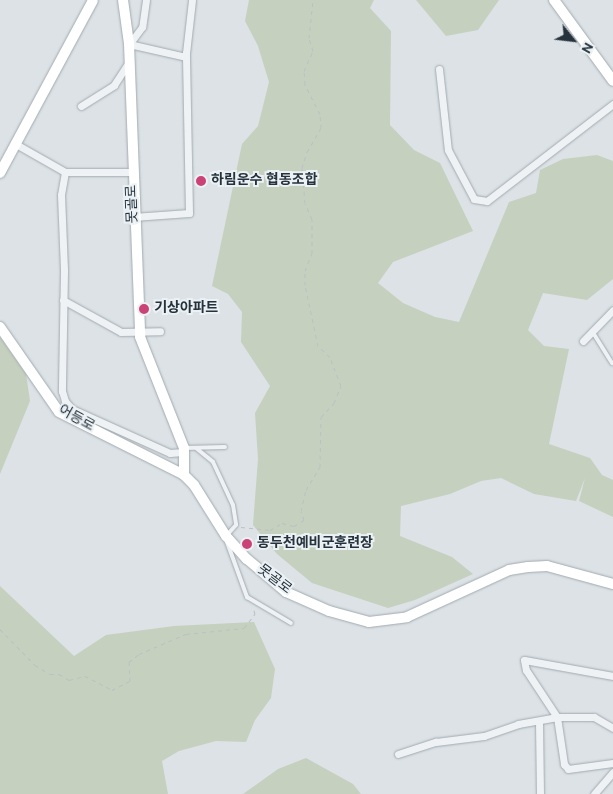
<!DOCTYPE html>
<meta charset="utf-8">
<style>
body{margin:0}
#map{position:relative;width:613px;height:794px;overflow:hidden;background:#dce2e6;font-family:Overpass,"Noto Sans KR",sans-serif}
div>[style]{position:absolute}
.green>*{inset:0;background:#c6d0be}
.path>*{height:1px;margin-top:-0.5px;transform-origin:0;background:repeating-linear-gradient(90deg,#bbc0c5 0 4px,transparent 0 8px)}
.roads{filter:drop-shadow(0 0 1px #a2aab0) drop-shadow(0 0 1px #a2aab0)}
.lane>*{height:4px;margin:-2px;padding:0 2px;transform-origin:2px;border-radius:2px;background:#eff2f5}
.street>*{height:7px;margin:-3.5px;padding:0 3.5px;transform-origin:3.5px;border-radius:3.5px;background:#eff2f5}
.secondary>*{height:10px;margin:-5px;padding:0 5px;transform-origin:5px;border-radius:5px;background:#fff}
.dots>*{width:14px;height:14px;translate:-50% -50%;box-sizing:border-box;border:2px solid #ebf1f4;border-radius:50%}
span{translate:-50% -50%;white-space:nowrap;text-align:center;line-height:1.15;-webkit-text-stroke:4px #ebf1f4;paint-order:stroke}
.poi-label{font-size:14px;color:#26333c;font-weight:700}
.left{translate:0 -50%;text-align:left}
.street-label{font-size:14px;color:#26333c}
.north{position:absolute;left:548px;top:15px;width:50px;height:50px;-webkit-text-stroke:4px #ebf1f4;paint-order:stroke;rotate:119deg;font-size:14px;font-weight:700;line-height:20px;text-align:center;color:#26333c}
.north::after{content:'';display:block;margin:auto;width:18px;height:22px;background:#26333c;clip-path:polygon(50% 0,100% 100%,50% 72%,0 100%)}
</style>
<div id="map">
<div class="green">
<i style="clip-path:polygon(249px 0,374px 0,370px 8px,391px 31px,390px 125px,414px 150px,440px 163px,473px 231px,393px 262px,378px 283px,403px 303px,435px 317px,459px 322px,509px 202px,536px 193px,540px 170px,563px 159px,597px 155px,613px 161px,613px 279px,587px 300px,543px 293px,528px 330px,544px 346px,569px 349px,549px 444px,590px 458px,602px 475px,613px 480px,613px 517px,579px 501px,585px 478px,576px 501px,534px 494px,501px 478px,481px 481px,450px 494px,401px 506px,400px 536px,452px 557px,473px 574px,415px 600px,388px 608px,312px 583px,277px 554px,253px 525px,258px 459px,255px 413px,270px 386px,241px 342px,242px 312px,228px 294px,212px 286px,242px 144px,258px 126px,269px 82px,258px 46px,245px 21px)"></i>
<i style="clip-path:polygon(416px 0,499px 0,478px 30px,446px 36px)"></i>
<i style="clip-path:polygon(0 337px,26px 374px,30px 401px,0 474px)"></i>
<i style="clip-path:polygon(0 586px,74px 656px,106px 635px,174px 626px,254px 622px,275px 669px,271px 698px,255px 720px,246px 742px,216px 741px,179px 751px,162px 761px,168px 794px,0 794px)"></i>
<i style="clip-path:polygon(306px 758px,353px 784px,361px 794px,243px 794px,278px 769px)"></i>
</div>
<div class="path">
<i style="left:241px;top:527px;width:29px;rotate:6deg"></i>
<i style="left:270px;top:530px;width:14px;rotate:-30deg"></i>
<i style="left:282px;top:523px;width:12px;rotate:14deg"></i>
<i style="left:294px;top:526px;width:12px;rotate:-31deg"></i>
<i style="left:304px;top:520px;width:9px;rotate:-108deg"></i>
<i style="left:301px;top:511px;width:22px;rotate:-77deg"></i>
<i style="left:306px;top:490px;width:27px;rotate:-59deg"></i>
<i style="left:320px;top:467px;width:50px;rotate:-88.9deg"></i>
<i style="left:321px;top:417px;width:19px;rotate:-47deg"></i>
<i style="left:334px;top:403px;width:18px;rotate:-68deg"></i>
<i style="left:341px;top:386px;width:31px;rotate:-111deg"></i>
<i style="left:330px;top:357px;width:16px;rotate:-137deg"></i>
<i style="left:318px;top:346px;width:62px;rotate:-102deg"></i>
<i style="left:305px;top:285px;width:14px;rotate:-90deg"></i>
<i style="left:305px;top:271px;width:19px;rotate:-69deg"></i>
<i style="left:312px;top:253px;width:34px;rotate:-90deg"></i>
<i style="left:312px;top:219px;width:17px;rotate:-114deg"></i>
<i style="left:305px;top:203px;width:35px;rotate:-95deg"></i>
<i style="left:302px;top:168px;width:17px;rotate:-73deg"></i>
<i style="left:307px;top:152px;width:28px;rotate:-60deg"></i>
<i style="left:321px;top:128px;width:14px;rotate:-94deg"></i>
<i style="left:320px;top:114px;width:34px;rotate:-117deg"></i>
<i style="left:305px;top:84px;width:13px;rotate:-94deg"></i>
<i style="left:304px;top:71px;width:22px;rotate:-66deg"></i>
<i style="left:313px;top:51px;width:14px;rotate:-107deg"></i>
<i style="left:309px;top:38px;width:38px;rotate:-84deg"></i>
<i style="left:0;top:629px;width:50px;rotate:45.8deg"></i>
<i style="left:35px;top:665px;width:17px;rotate:31deg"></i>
<i style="left:50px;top:674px;width:9px"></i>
<i style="left:59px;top:674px;width:12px;rotate:31deg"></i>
<i style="left:69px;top:680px;width:16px;rotate:-14deg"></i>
<i style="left:85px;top:676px;width:30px;rotate:27deg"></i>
<i style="left:112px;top:690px;width:20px;rotate:-27deg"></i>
<i style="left:130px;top:681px;width:19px;rotate:-93deg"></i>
<i style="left:129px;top:662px;width:13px;rotate:-39deg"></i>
<i style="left:139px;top:654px;width:51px;rotate:-23.1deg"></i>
<i style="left:186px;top:634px;width:58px;rotate:-5.9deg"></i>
<i style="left:244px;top:628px;width:18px;rotate:-52deg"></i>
<i style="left:255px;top:614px;width:7px;rotate:-106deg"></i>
</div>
<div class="roads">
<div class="lane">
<i style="left:592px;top:331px;width:38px;rotate:58deg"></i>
<i style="left:184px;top:448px;width:41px;rotate:-1.4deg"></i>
<i style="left:196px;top:448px;width:22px;rotate:39deg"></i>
<i style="left:213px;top:462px;width:47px;rotate:65.1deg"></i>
<i style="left:233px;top:505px;width:20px;rotate:81deg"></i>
<i style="left:236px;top:525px;width:13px;rotate:132deg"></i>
<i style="left:227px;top:542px;width:59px;rotate:70deg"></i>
<i style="left:247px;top:597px;width:51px;rotate:30.6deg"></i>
</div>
<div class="street">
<i style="left:146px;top:0;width:27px;rotate:98deg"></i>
<i style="left:142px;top:27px;width:21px;rotate:127deg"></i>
<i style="left:129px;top:44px;width:58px;rotate:12.8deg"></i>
<i style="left:439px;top:69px;width:81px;rotate:83.7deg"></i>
<i style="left:448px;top:150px;width:55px;rotate:62deg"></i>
<i style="left:474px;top:199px;width:13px;rotate:9deg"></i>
<i style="left:487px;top:201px;width:159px;rotate:-37.6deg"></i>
<i style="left:81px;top:106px;width:39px;rotate:-32deg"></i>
<i style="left:114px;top:85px;width:27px;rotate:-57deg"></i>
<i style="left:14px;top:143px;width:59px;rotate:29.6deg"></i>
<i style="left:65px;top:172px;width:23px;rotate:100deg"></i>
<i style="left:61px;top:195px;width:76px;rotate:87.7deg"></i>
<i style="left:64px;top:271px;width:120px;rotate:91deg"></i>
<i style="left:62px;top:391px;width:10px;rotate:73deg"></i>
<i style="left:65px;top:401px;width:11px;rotate:49deg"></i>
<i style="left:72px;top:409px;width:107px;rotate:24.2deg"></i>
<i style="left:170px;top:453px;width:13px;rotate:-4deg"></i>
<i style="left:65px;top:172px;width:67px"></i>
<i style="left:133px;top:217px;width:56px;rotate:-4.1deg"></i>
<i style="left:189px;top:213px;width:160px;rotate:-91.1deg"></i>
<i style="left:186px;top:53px;width:53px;rotate:-83.5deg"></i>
<i style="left:63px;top:300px;width:66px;rotate:28.9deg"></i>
<i style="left:121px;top:332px;width:39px;rotate:-1deg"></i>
<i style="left:583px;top:341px;width:43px;rotate:-45.9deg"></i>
<i style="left:613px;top:676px;width:90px;rotate:-169.8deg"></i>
<i style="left:524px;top:660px;width:10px;rotate:79deg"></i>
<i style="left:526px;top:670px;width:56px;rotate:56.6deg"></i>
<i style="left:557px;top:717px;width:48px;rotate:81.5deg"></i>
<i style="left:564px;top:764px;width:6px;rotate:51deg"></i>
<i style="left:568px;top:769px;width:45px;rotate:-7.6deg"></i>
<i style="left:539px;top:722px;width:72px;rotate:89.2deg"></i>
<i style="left:398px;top:754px;width:40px;rotate:-18deg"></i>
<i style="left:436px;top:742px;width:48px;rotate:-7.1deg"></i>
<i style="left:484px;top:736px;width:36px;rotate:-19deg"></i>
<i style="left:518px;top:724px;width:40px;rotate:-10deg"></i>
<i style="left:557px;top:717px;width:37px"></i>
<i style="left:594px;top:717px;width:22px;rotate:30deg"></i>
<i style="left:594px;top:794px;width:29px;rotate:-49deg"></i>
</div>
<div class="secondary">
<i style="left:123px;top:0;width:44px;rotate:82.2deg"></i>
<i style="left:129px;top:44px;width:293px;rotate:87.8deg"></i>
<i style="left:140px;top:337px;width:119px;rotate:68.4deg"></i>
<i style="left:184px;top:448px;width:27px;rotate:90deg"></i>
<i style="left:554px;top:0;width:100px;rotate:53.9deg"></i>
<i style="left:0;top:173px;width:196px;rotate:-61.7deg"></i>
<i style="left:0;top:327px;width:103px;rotate:55.2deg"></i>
<i style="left:59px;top:412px;width:140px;rotate:26.7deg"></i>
<i style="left:184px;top:475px;width:14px;rotate:45deg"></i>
<i style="left:194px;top:485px;width:60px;rotate:57.9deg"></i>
<i style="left:226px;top:536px;width:31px;rotate:48deg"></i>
<i style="left:247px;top:559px;width:51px;rotate:40.2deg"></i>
<i style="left:286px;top:592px;width:47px;rotate:23.8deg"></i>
<i style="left:329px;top:611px;width:41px;rotate:15.4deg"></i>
<i style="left:369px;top:622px;width:38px;rotate:-7deg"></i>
<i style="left:407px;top:617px;width:112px;rotate:-24.7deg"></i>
<i style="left:509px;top:570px;width:19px;rotate:-9deg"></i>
<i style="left:528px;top:567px;width:19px;rotate:-3deg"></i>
<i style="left:547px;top:566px;width:68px;rotate:15.3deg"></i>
</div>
</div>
<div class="dots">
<i style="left:201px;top:181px;background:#ca4276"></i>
<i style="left:144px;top:309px;background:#ca4276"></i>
<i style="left:247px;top:544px;background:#ca4276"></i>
</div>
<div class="poi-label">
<span class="left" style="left:211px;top:181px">하림운수 협동조합</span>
<span class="left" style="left:154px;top:309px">기상아파트</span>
<span class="left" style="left:257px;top:544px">동두천예비군훈련장</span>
</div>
<div class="street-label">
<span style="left:133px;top:204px;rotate:-92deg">못골로</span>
<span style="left:76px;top:419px;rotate:29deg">어등로</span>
<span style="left:274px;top:580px;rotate:37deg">못골로</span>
</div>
<div class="north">N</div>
</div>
